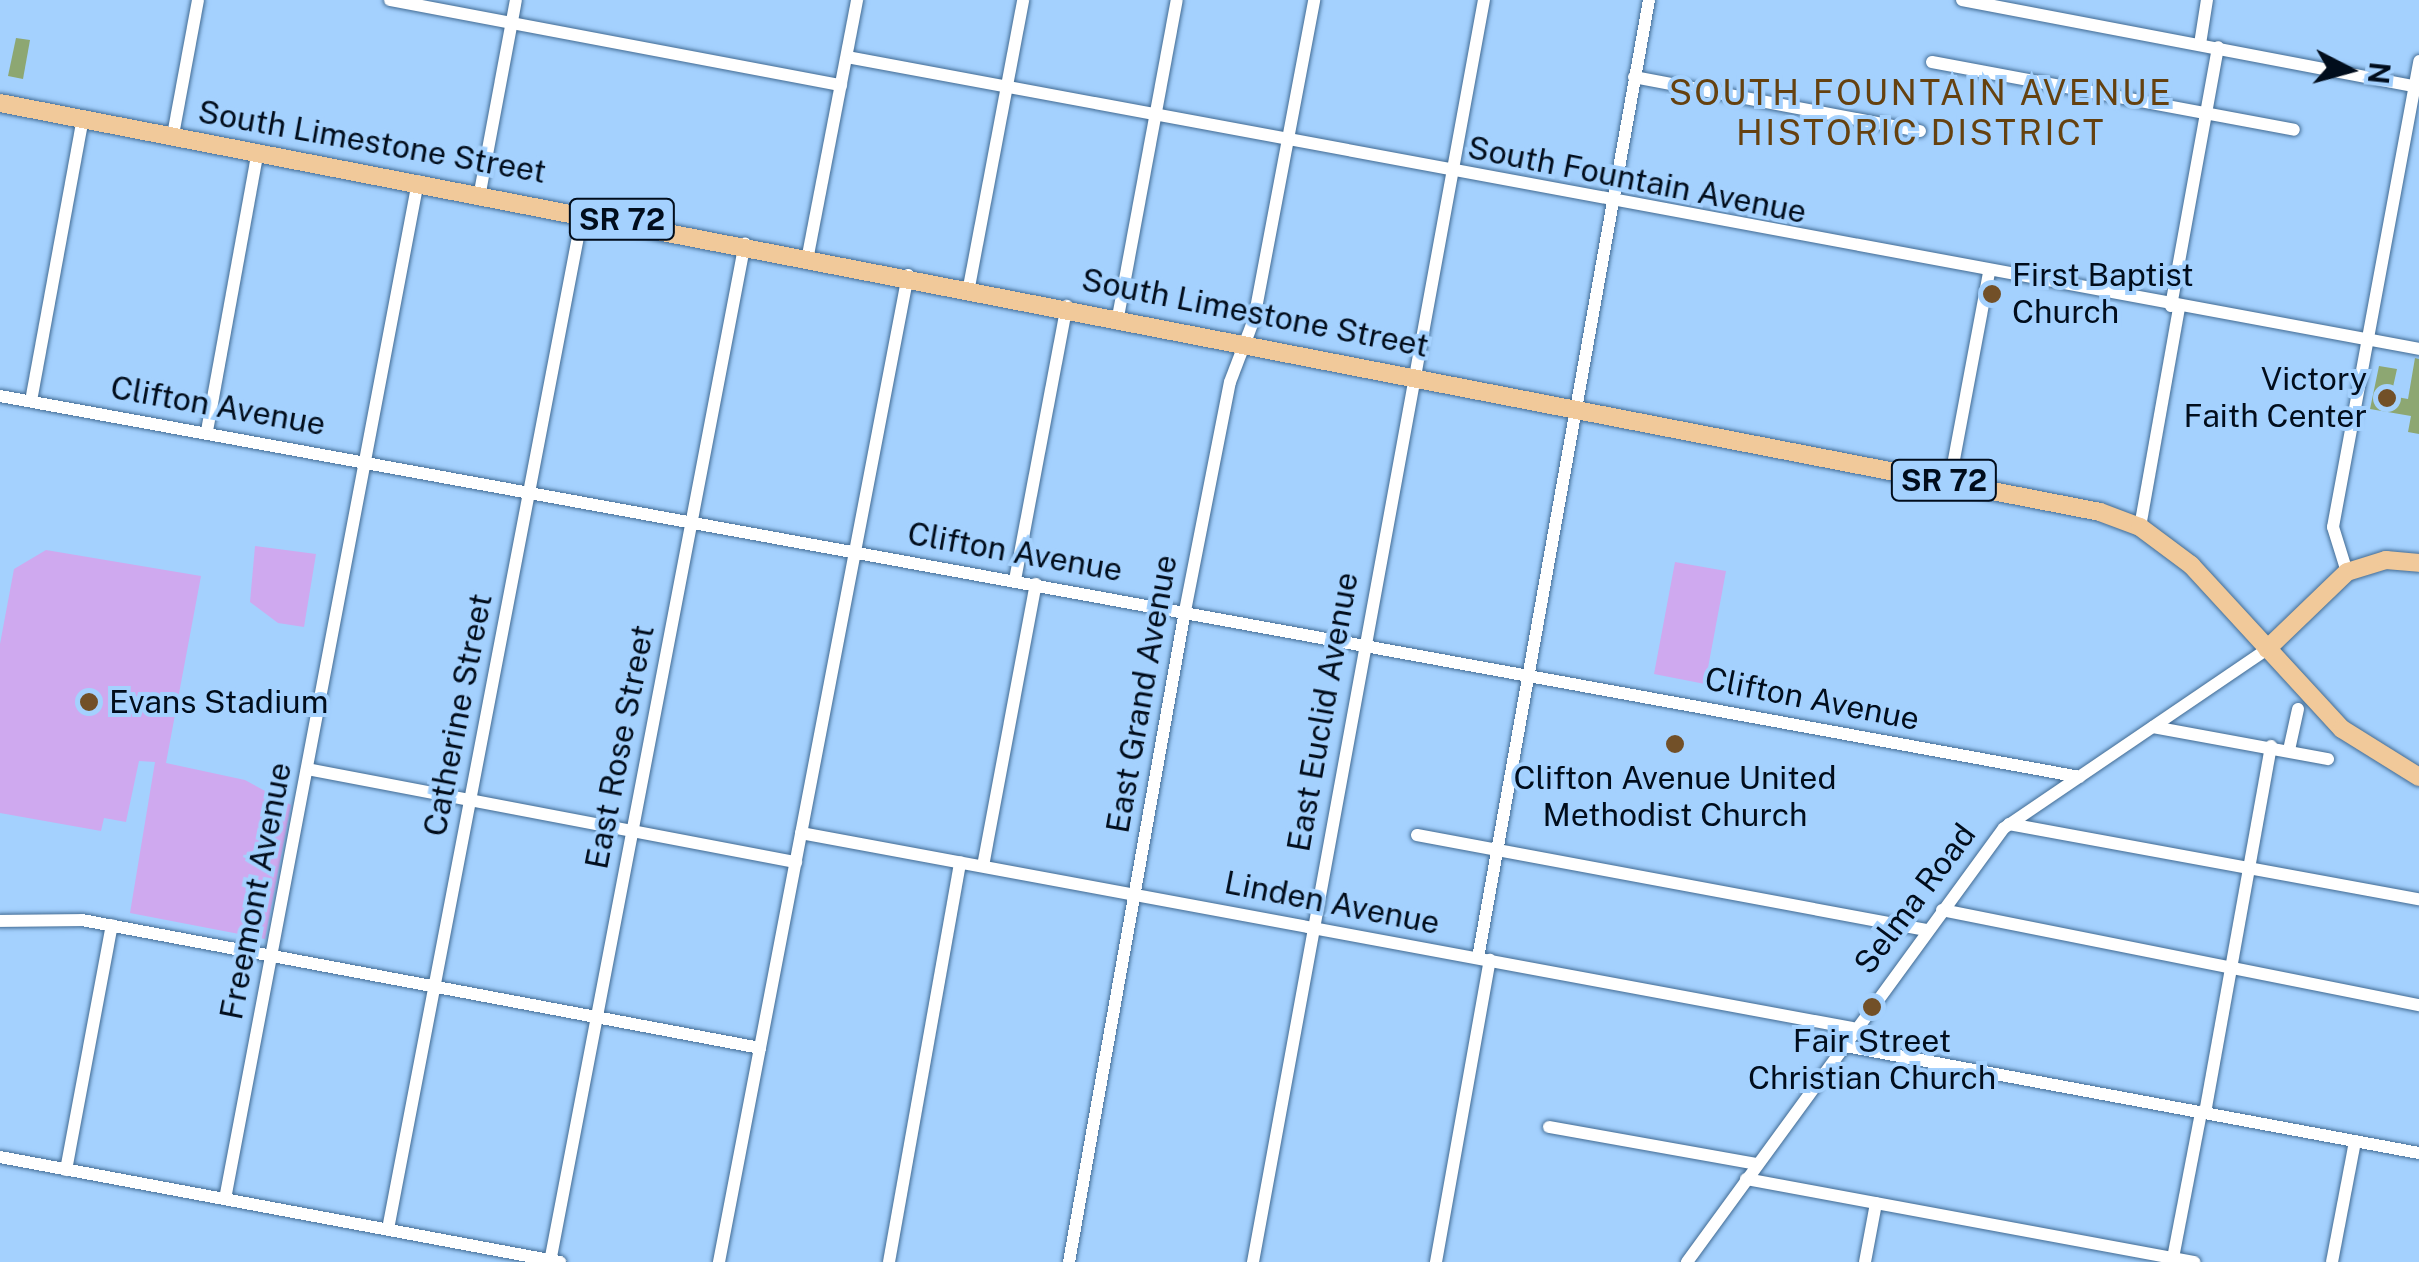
<!DOCTYPE html>
<style>
body{margin:0}
#map{position:relative;width:2419px;height:1262px;overflow:hidden;background:#a4d1fe;font-family:"Public Sans",sans-serif}
div>[style]{position:absolute}
.green>*{inset:0;background:#cfa9ef}
.building>*{inset:0;background:#8da772}
.roads{filter:drop-shadow(0 0 2px #426b93) drop-shadow(0 0 2px #426b93)}
.minor>*{height:12px;margin:-6px;padding:0 6px;transform-origin:6px;border-radius:6px;background:#fff}
.major>*{height:18px;margin:-9px;padding:0 9px;transform-origin:9px;border-radius:9px;background:#f1c99a}
.dots>*{width:28px;height:28px;translate:-50% -50%;box-sizing:border-box;border:5px solid #a4d1fe;border-radius:50%}
span{translate:-50% -50%;white-space:nowrap;text-align:center;line-height:1.15;-webkit-text-stroke:8px #a4d1fe;paint-order:stroke}
.shield-label span{padding:2px 8px;background:#a4d1fe;border:2px solid;border-radius:8px;-webkit-text-stroke-width:0}
.shield-label{font-size:30px;color:#010d1c;font-weight:700}
.street-label{font-size:32px;color:#010d1c}
.poi-label{font-size:32px;color:#010d1c}
.left{translate:0 -50%;text-align:left}
.right{translate:-100% -50%;text-align:right}
.neighbourhood-label{font-size:35px;color:#65410f;letter-spacing:2.5px}
.north{position:absolute;left:2299px;top:20px;width:100px;height:100px;-webkit-text-stroke:8px #a4d1fe;paint-order:stroke;rotate:96deg;font-size:28px;font-weight:700;line-height:40px;text-align:center;color:#010d1c}
.north::after{content:'';display:block;margin:auto;width:35px;height:45px;background:#010d1c;clip-path:polygon(50% 0,100% 100%,50% 72%,0 100%)}
</style>
<div id="map">
<div class="green">
<i style="clip-path:polygon(255px 546px,316px 554px,304px 627px,278px 623px,250px 602px)"></i>
<i style="clip-path:polygon(46px 550px,201px 576px,166px 763px,245px 780px,291px 805px,265px 939px,130px 913px,155px 762px,139px 761px,126px 822px,104px 818px,101px 831px,0 813px,0 644px,14px 569px)"></i>
<i style="clip-path:polygon(1675px 562px,1726px 571px,1705px 684px,1654px 674px)"></i>
</div>
<div class="building">
<i style="clip-path:polygon(16px 38px,30px 40px,23px 79px,8px 76px)"></i>
<i style="clip-path:polygon(2415px 358px,2419px 359px,2419px 434px,2408px 432px,2411px 416px,2370px 409px,2379px 366px,2397px 369px,2391px 396px,2408px 399px)"></i>
</div>
<div class="roads">
<div class="minor">
<i style="left:390px;top:0;width:459px;rotate:10.7deg"></i>
<i style="left:1962px;top:0;width:465px;rotate:10.8deg"></i>
<i style="left:2200px;top:44px;width:45px;rotate:-81deg"></i>
<i style="left:847px;top:57px;width:1599px;rotate:10.52deg"></i>
<i style="left:1932px;top:62px;width:368px;rotate:10.6deg"></i>
<i style="left:1634px;top:77px;width:291px;rotate:10.7deg"></i>
<i style="left:173px;top:135px;width:137px;rotate:-79.5deg"></i>
<i style="left:480px;top:192px;width:195px;rotate:-79.4deg"></i>
<i style="left:808px;top:255px;width:260px;rotate:-79.1deg"></i>
<i style="left:969px;top:287px;width:292px;rotate:-79.3deg"></i>
<i style="left:2171px;top:306px;width:263px;rotate:-79.7deg"></i>
<i style="left:1118px;top:317px;width:322px;rotate:-79.5deg"></i>
<i style="left:0;top:396px;width:2114px;rotate:10.38deg"></i>
<i style="left:31px;top:401px;width:287px;rotate:-79.6deg"></i>
<i style="left:207px;top:431px;width:285px;rotate:-79.7deg"></i>
<i style="left:1950px;top:481px;width:212px;rotate:-79.4deg"></i>
<i style="left:2140px;top:527px;width:223px;rotate:-79.9deg"></i>
<i style="left:2347px;top:572px;width:47px;rotate:-107.3deg"></i>
<i style="left:2333px;top:527px;width:474px;rotate:-79.5deg"></i>
<i style="left:1015px;top:580px;width:279px;rotate:-79.3deg"></i>
<i style="left:2153px;top:727px;width:178px;rotate:10.4deg"></i>
<i style="left:2289px;top:750px;width:42px;rotate:-77.6deg"></i>
<i style="left:307px;top:769px;width:498px;rotate:10.8deg"></i>
<i style="left:2009px;top:824px;width:417px;rotate:10.4deg"></i>
<i style="left:801px;top:833px;width:1069px;rotate:10.51deg"></i>
<i style="left:1417px;top:835px;width:518px;rotate:10.57deg"></i>
<i style="left:983px;top:866px;width:287px;rotate:-79.4deg"></i>
<i style="left:1942px;top:910px;width:486px;rotate:11.3deg"></i>
<i style="left:0;top:921px;width:82px;rotate:-0.7deg"></i>
<i style="left:82px;top:920px;width:690px;rotate:10.69deg"></i>
<i style="left:1478px;top:958px;width:973px;rotate:-79.88deg"></i>
<i style="left:1840px;top:1045px;width:589px;rotate:10.57deg"></i>
<i style="left:2205px;top:1113px;width:373px;rotate:-79.8deg"></i>
<i style="left:1549px;top:1127px;width:210px;rotate:10.1deg"></i>
<i style="left:0;top:1157px;width:570px;rotate:10.62deg"></i>
<i style="left:66px;top:1170px;width:249px;rotate:-79.4deg"></i>
<i style="left:1746px;top:1179px;width:456px;rotate:10.5deg"></i>
<i style="left:225px;top:1199px;width:1036px;rotate:-79.26deg"></i>
<i style="left:388px;top:1229px;width:1037px;rotate:-79.16deg"></i>
<i style="left:2173px;top:1258px;width:149px;rotate:-79.1deg"></i>
<i style="left:550px;top:1262px;width:1037px;rotate:-79.17deg"></i>
<i style="left:719px;top:1262px;width:1005px;rotate:-79.16deg"></i>
<i style="left:889px;top:1262px;width:406px;rotate:-79.9deg"></i>
<i style="left:1069px;top:1262px;width:661px;rotate:-79.9deg"></i>
<i style="left:1185px;top:611px;width:233px;rotate:-78.9deg"></i>
<i style="left:1230px;top:382px;width:67px;rotate:-69.1deg"></i>
<i style="left:1254px;top:319px;width:325px;rotate:-79.3deg"></i>
<i style="left:1253px;top:1262px;width:1283px;rotate:-79.63deg"></i>
<i style="left:1436px;top:1262px;width:307px;rotate:-79.9deg"></i>
<i style="left:1687px;top:1262px;width:537px;rotate:-53.86deg"></i>
<i style="left:2004px;top:828px;width:318px;rotate:-34.2deg"></i>
<i style="left:1865px;top:1262px;width:60px;rotate:-79.4deg"></i>
<i style="left:2332px;top:1262px;width:123px;rotate:-79.2deg"></i>
</div>
<div class="major">
<i style="left:0;top:103px;width:2139px;rotate:11.02deg"></i>
<i style="left:2100px;top:512px;width:43px;rotate:20.6deg"></i>
<i style="left:2140px;top:527px;width:64px;rotate:36.7deg"></i>
<i style="left:2191px;top:565px;width:223px;rotate:47.4deg"></i>
<i style="left:2342px;top:729px;width:91px;rotate:31.9deg"></i>
<i style="left:2267px;top:649px;width:111px;rotate:-43.9deg"></i>
<i style="left:2347px;top:572px;width:41px;rotate:-17.1deg"></i>
<i style="left:2386px;top:560px;width:33px;rotate:5deg"></i>
</div>
</div>
<div class="dots">
<i style="left:1992px;top:294px;background:#725028"></i>
<i style="left:2387px;top:398px;background:#725028"></i>
<i style="left:89px;top:702px;background:#725028"></i>
<i style="left:1675px;top:744px;background:#725028"></i>
<i style="left:1872px;top:1007px;background:#725028"></i>
</div>
<div class="shield-label">
<span style="left:622px;top:219px">SR 72</span>
<span style="left:1944px;top:480px">SR 72</span>
</div>
<div class="street-label">
<span style="left:372px;top:142px;rotate:10deg">South Limestone Street</span>
<span style="left:1637px;top:180px;rotate:11deg">South Fountain Avenue</span>
<span style="left:1255px;top:313px;rotate:11deg">South Limestone Street</span>
<span style="left:218px;top:406px;rotate:10deg">Clifton Avenue</span>
<span style="left:1015px;top:552px;rotate:10deg">Clifton Avenue</span>
<span style="left:1142px;top:694px;rotate:-80deg">East Grand Avenue</span>
<span style="left:1812px;top:699px;rotate:11deg">Clifton Avenue</span>
<span style="left:1323px;top:712px;rotate:-80deg">East Euclid Avenue</span>
<span style="left:458px;top:715px;rotate:-79deg">Catherine Street</span>
<span style="left:620px;top:747px;rotate:-79deg">East Rose Street</span>
<span style="left:256px;top:891px;rotate:-79deg">Freemont Avenue</span>
<span style="left:1915px;top:899px;rotate:-53deg">Selma Road</span>
<span style="left:1332px;top:903px;rotate:11deg">Linden Avenue</span>
</div>
<div class="poi-label">
<span class="left" style="left:2012px;top:294px">First Baptist<br>Church</span>
<span class="right" style="left:2367px;top:398px">Victory<br>Faith Center</span>
<span class="left" style="left:109px;top:702px">Evans Stadium</span>
<span style="left:1675px;top:797px">Clifton Avenue United<br>Methodist Church</span>
<span style="left:1872px;top:1060px">Fair Street<br>Christian Church</span>
</div>
<div class="neighbourhood-label">
<span style="left:1921px;top:113px">SOUTH FOUNTAIN AVENUE<br>HISTORIC DISTRICT</span>
</div>
<div class="north">N</div>
</div>
